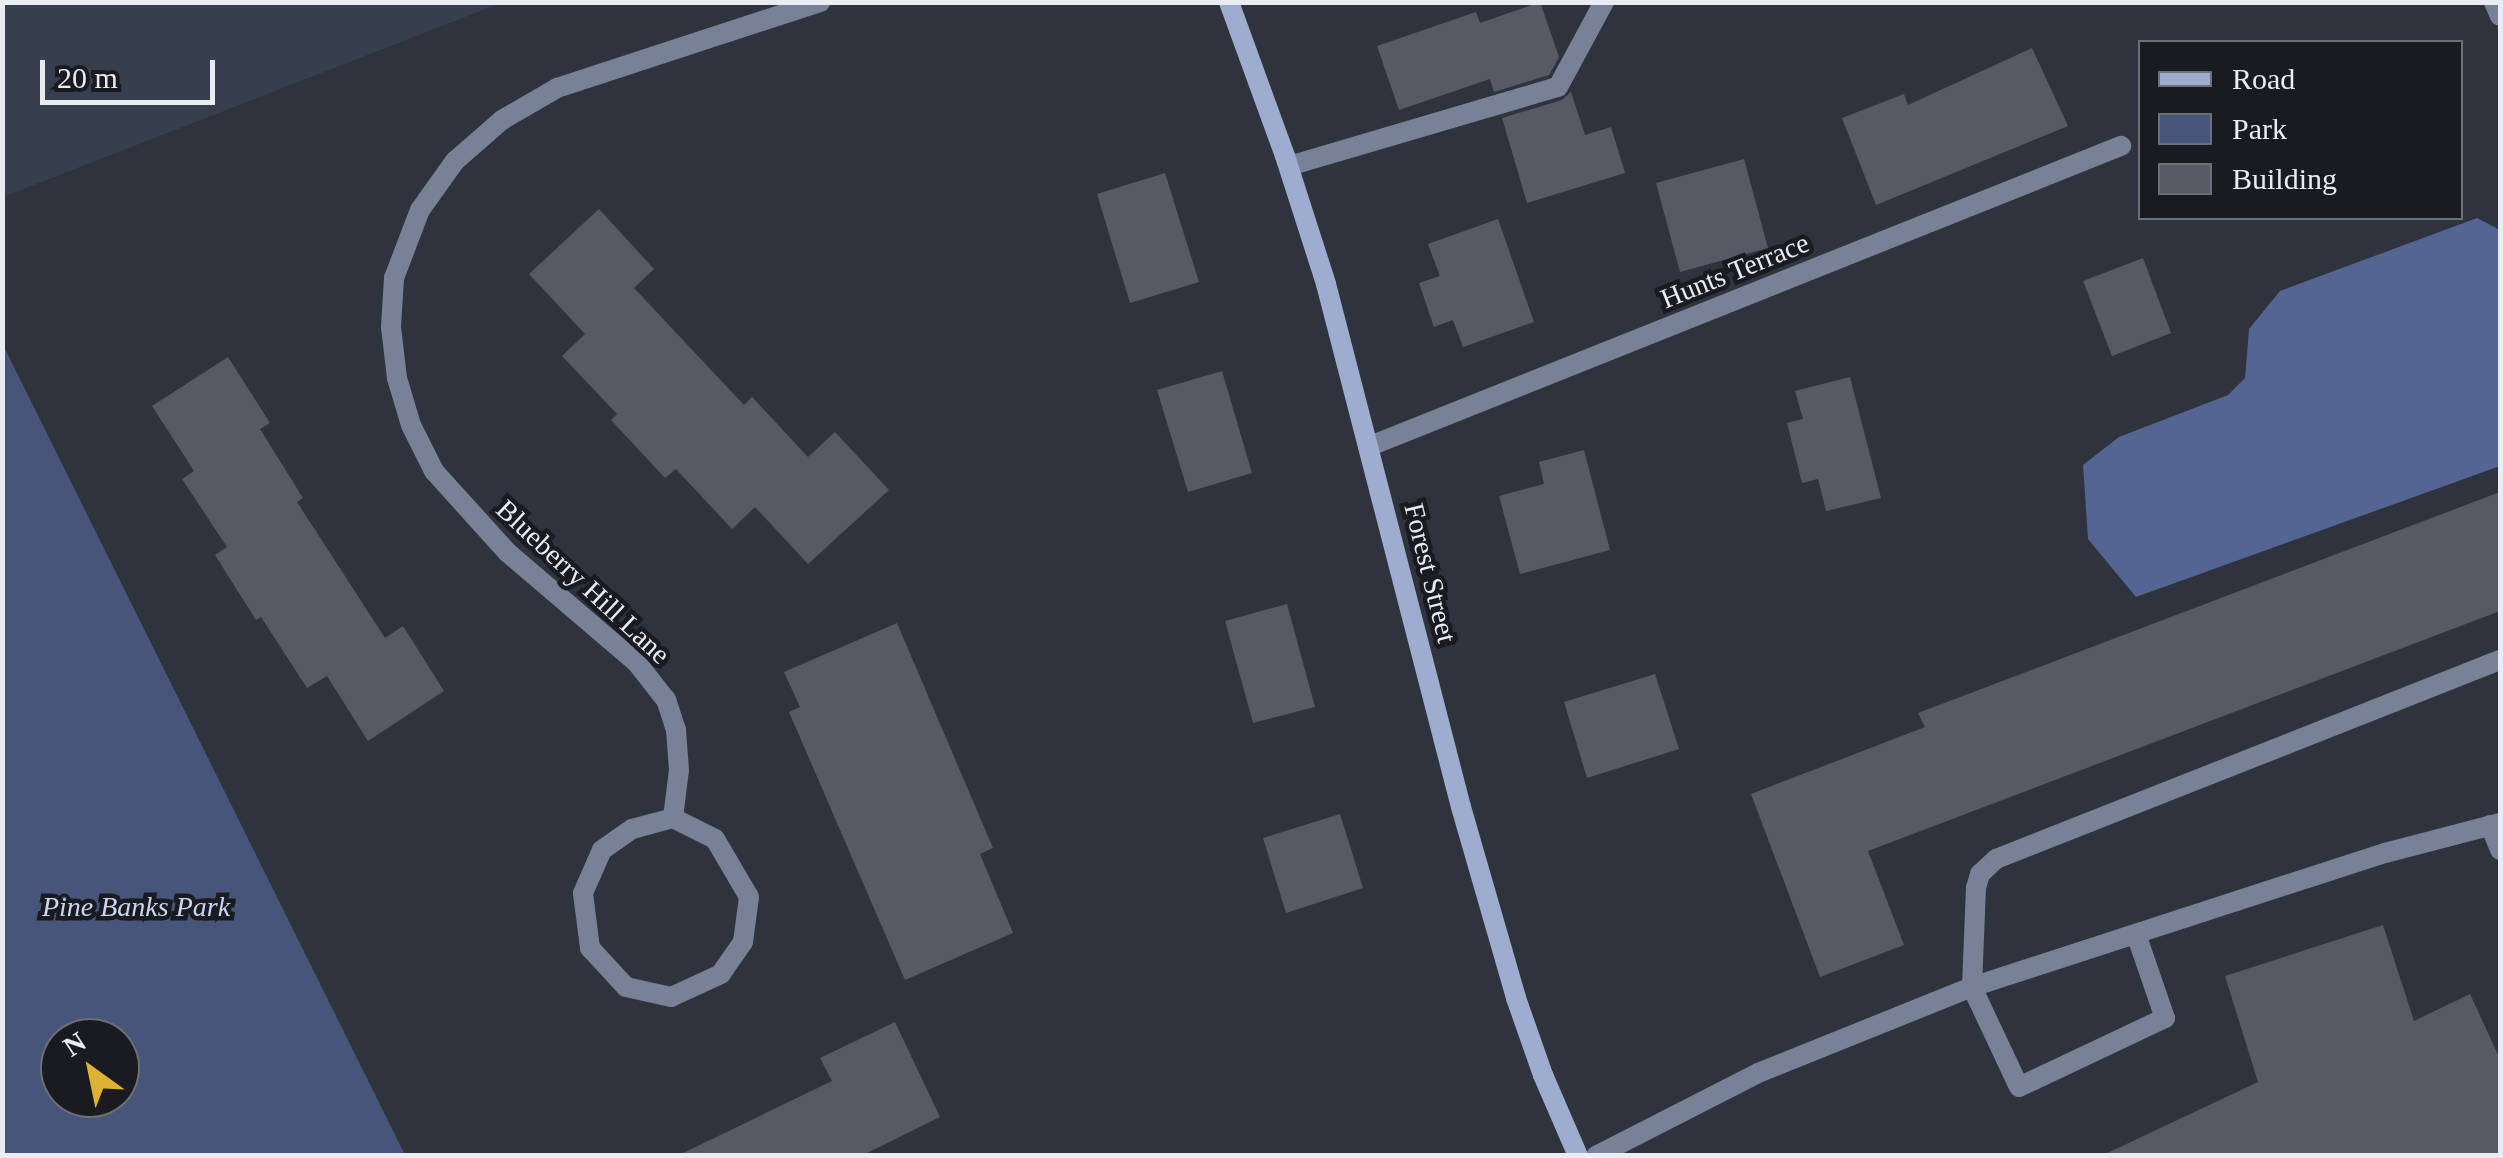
<!DOCTYPE html>
<style>
body{margin:0}
#map{position:relative;width:2503px;height:1158px;overflow:hidden;background:#2f333e;font-family:"Times New Roman",serif}
div>[style]{position:absolute}
.built>*{inset:0;background:#373e4d}
.green>*{inset:0;background:#48557a}
.forest>*{inset:0;background:#546593}
.building>*{inset:0;background:#555a65}
.lane>*{height:20px;margin:-10px;padding:0 10px;transform-origin:10px;border-radius:10px;background:#788196}
.street>*{height:20px;margin:-10px;padding:0 10px;transform-origin:10px;border-radius:10px;background:#788196}
.secondary>*{height:20px;margin:-10px;padding:0 10px;transform-origin:10px;border-radius:10px;background:#9eaccf}
span{translate:-50% -50%;white-space:nowrap;text-align:center;line-height:1.15;-webkit-text-stroke:9px #191b20;paint-order:stroke}
.street-label{font-size:28px;color:#e9ecf3}
.park-label{font-size:28px;color:#c9d5f3;font-style:italic}
.frame{position:absolute;inset:0;border:5px solid #e9ecf3;pointer-events:none}
.legend{position:absolute;left:2138px;top:40px;width:325px;height:180px;box-sizing:border-box;background:#191b20;border:2px solid #6c6f74;margin:0;padding:12px 18px;list-style:none;font-size:30px;color:#e9ecf3}
.legend li{display:flex;align-items:center;gap:20px;height:50px}
.legend b{width:50px;border:2px solid #6c6f74}
.north{position:absolute;left:40px;top:1018px;width:100px;height:100px;box-sizing:border-box;background:#191b20;border:2px solid #6c6f74;border-radius:50%;rotate:327deg;font-size:28px;font-weight:700;line-height:40px;text-align:center;color:#e9ecf3}
.north::after{content:'';display:block;margin:auto;width:35px;height:45px;background:#ddb133;clip-path:polygon(50% 0,100% 100%,50% 72%,0 100%)}
.scale{position:absolute;left:40px;top:60px;width:175px;height:45px;box-sizing:border-box;border:5px solid #e9ecf3;border-top:0;padding-left:12px;font-size:30px;line-height:35px;white-space:nowrap;color:#e9ecf3;-webkit-text-stroke:8px #191b20;paint-order:stroke}
</style>
<div id="map">
<div class="built">
<i style="clip-path:polygon(3px 2px,501px 2px,501px 3px,3px 197px)"></i>
</div>
<div class="green">
<i style="clip-path:polygon(evenodd,3px 345px,405px 1155px,3px 1155px,3px 345px,60px 1038px,120px 1038px,120px 1098px,60px 1098px,60px 1038px)"></i>
</div>
<div class="forest">
<i style="clip-path:polygon(2477px 218px,2500px 230px,2500px 466px,2136px 597px,2088px 539px,2083px 465px,2119px 437px,2228px 395px,2245px 378px,2249px 329px,2280px 291px)"></i>
</div>
<div class="building">
<i style="clip-path:polygon(1540px 2px,1559px 57px,1549px 75px,1494px 92px,1490px 79px,1399px 110px,1377px 46px,1476px 12px,1480px 23px)"></i>
<i style="clip-path:polygon(2032px 48px,2068px 126px,1876px 205px,1842px 118px,1904px 94px,1908px 105px)"></i>
<i style="clip-path:polygon(1571px 92px,1585px 135px,1611px 127px,1625px 173px,1527px 203px,1502px 118px,1562px 100px)"></i>
<i style="clip-path:polygon(1744px 159px,1768px 248px,1680px 272px,1656px 183px)"></i>
<i style="clip-path:polygon(1165px 173px,1199px 282px,1130px 303px,1097px 194px)"></i>
<i style="clip-path:polygon(599px 209px,654px 269px,634px 288px,744px 405px,752px 397px,808px 457px,835px 432px,889px 490px,808px 564px,755px 507px,732px 529px,676px 469px,665px 478px,611px 420px,617px 414px,562px 356px,585px 334px,529px 274px)"></i>
<i style="clip-path:polygon(1498px 219px,1534px 322px,1463px 347px,1453px 320px,1434px 327px,1419px 283px,1440px 276px,1428px 244px)"></i>
<i style="clip-path:polygon(2143px 258px,2171px 333px,2112px 356px,2083px 281px)"></i>
<i style="clip-path:polygon(228px 357px,270px 423px,260px 429px,303px 498px,297px 502px,385px 638px,403px 626px,444px 691px,368px 741px,327px 676px,307px 688px,261px 617px,256px 620px,215px 555px,227px 547px,182px 479px,194px 471px,152px 406px)"></i>
<i style="clip-path:polygon(1222px 371px,1252px 473px,1188px 492px,1157px 390px)"></i>
<i style="clip-path:polygon(1850px 377px,1881px 498px,1826px 511px,1818px 479px,1802px 483px,1787px 423px,1803px 419px,1795px 391px)"></i>
<i style="clip-path:polygon(1584px 450px,1610px 550px,1520px 574px,1499px 496px,1544px 484px,1539px 462px)"></i>
<i style="clip-path:polygon(2500px 492px,2500px 611px,1868px 851px,1904px 945px,1820px 977px,1751px 794px,1925px 727px,1918px 713px)"></i>
<i style="clip-path:polygon(1287px 604px,1315px 707px,1253px 723px,1225px 621px)"></i>
<i style="clip-path:polygon(897px 623px,993px 848px,980px 854px,1013px 933px,905px 980px,789px 712px,800px 707px,784px 672px)"></i>
<i style="clip-path:polygon(1655px 674px,1679px 749px,1587px 778px,1564px 702px)"></i>
<i style="clip-path:polygon(1340px 814px,1363px 888px,1286px 913px,1263px 838px)"></i>
<i style="clip-path:polygon(2383px 925px,2414px 1021px,2470px 994px,2500px 1059px,2500px 1156px,2101px 1156px,2258px 1082px,2225px 976px)"></i>
<i style="clip-path:polygon(895px 1022px,940px 1117px,861px 1156px,677px 1156px,832px 1081px,820px 1058px)"></i>
</div>
<div class="lane">
<i style="left:1289px;top:166px;width:280px;rotate:-16.4deg"></i>
<i style="left:1558px;top:87px;width:97px;rotate:-61.6deg"></i>
<i style="left:2490px;top:825px;width:27px;rotate:68deg"></i>
<i style="left:2136px;top:934px;width:89px;rotate:71deg"></i>
<i style="left:2165px;top:1018px;width:161px;rotate:154.7deg"></i>
<i style="left:2019px;top:1087px;width:110px;rotate:-115.2deg"></i>
<i style="left:1972px;top:987px;width:99px;rotate:-87.7deg"></i>
<i style="left:1976px;top:888px;width:15px;rotate:-74deg"></i>
<i style="left:1980px;top:874px;width:22px;rotate:-43deg"></i>
<i style="left:1996px;top:859px;width:542px;rotate:-21.55deg"></i>
<i style="left:1596px;top:1156px;width:182px;rotate:-27.1deg"></i>
<i style="left:1758px;top:1073px;width:231px;rotate:-21.9deg"></i>
<i style="left:1972px;top:987px;width:434px;rotate:-18deg"></i>
<i style="left:2385px;top:853px;width:119px;rotate:-14.6deg"></i>
</div>
<div class="street">
<i style="left:2494px;top:2px;width:15px;rotate:67deg"></i>
<i style="left:1370px;top:446px;width:809px;rotate:-21.78deg"></i>
<i style="left:673px;top:818px;width:48px;rotate:-82.9deg"></i>
<i style="left:679px;top:770px;width:40px;rotate:-94.3deg"></i>
<i style="left:676px;top:730px;width:32px;rotate:-108deg"></i>
<i style="left:666px;top:700px;width:47px;rotate:-128.1deg"></i>
<i style="left:637px;top:663px;width:170px;rotate:-139.5deg"></i>
<i style="left:508px;top:553px;width:110px;rotate:-132.1deg"></i>
<i style="left:434px;top:471px;width:51px;rotate:-116.6deg"></i>
<i style="left:411px;top:425px;width:49px;rotate:-106.6deg"></i>
<i style="left:397px;top:378px;width:51px;rotate:-96.7deg"></i>
<i style="left:391px;top:327px;width:49px;rotate:-86.5deg"></i>
<i style="left:394px;top:278px;width:73px;rotate:-69.1deg"></i>
<i style="left:420px;top:210px;width:60px;rotate:-54.5deg"></i>
<i style="left:455px;top:161px;width:62px;rotate:-41.1deg"></i>
<i style="left:502px;top:120px;width:64px;rotate:-30.2deg"></i>
<i style="left:557px;top:88px;width:277px;rotate:-18.1deg"></i>
<i style="left:673px;top:818px;width:47px;rotate:26.6deg"></i>
<i style="left:715px;top:839px;width:67px;rotate:59.6deg"></i>
<i style="left:749px;top:897px;width:45px;rotate:97.6deg"></i>
<i style="left:743px;top:942px;width:39px;rotate:125deg"></i>
<i style="left:721px;top:974px;width:55px;rotate:155.3deg"></i>
<i style="left:671px;top:997px;width:46px;rotate:-167.5deg"></i>
<i style="left:626px;top:987px;width:53px;rotate:-132.7deg"></i>
<i style="left:590px;top:948px;width:55px;rotate:-97.3deg"></i>
<i style="left:583px;top:893px;width:47px;rotate:-66.2deg"></i>
<i style="left:602px;top:850px;width:37px;rotate:-35deg"></i>
<i style="left:632px;top:829px;width:42px;rotate:-15deg"></i>
</div>
<div class="secondary">
<i style="left:1229px;top:2px;width:164px;rotate:70deg"></i>
<i style="left:1285px;top:156px;width:134px;rotate:72.2deg"></i>
<i style="left:1326px;top:284px;width:540px;rotate:75.53deg"></i>
<i style="left:1461px;top:807px;width:199px;rotate:73.9deg"></i>
<i style="left:1516px;top:998px;width:82px;rotate:70.7deg"></i>
<i style="left:1543px;top:1075px;width:88px;rotate:66.6deg"></i>
</div>
<div class="street-label">
<span style="left:1735px;top:271px;rotate:-22deg">Hunts Terrace</span>
<span style="left:1430px;top:573px;rotate:76deg">Forest Street</span>
<span style="left:583px;top:582px;rotate:43deg">Blueberry Hill Lane</span>
</div>
<div class="park-label">
<span style="left:136px;top:907px">Pine Banks Park</span>
</div>
<div class="frame"></div>
<ul class="legend">
<li><b style="height:12px;background:#9eaccf"></b>Road</li>
<li><b style="height:28px;background:#48557a"></b>Park</li>
<li><b style="height:28px;background:#555a65"></b>Building</li>
</ul>
<div class="north">N</div>
<div class="scale">20 m</div>
</div>
